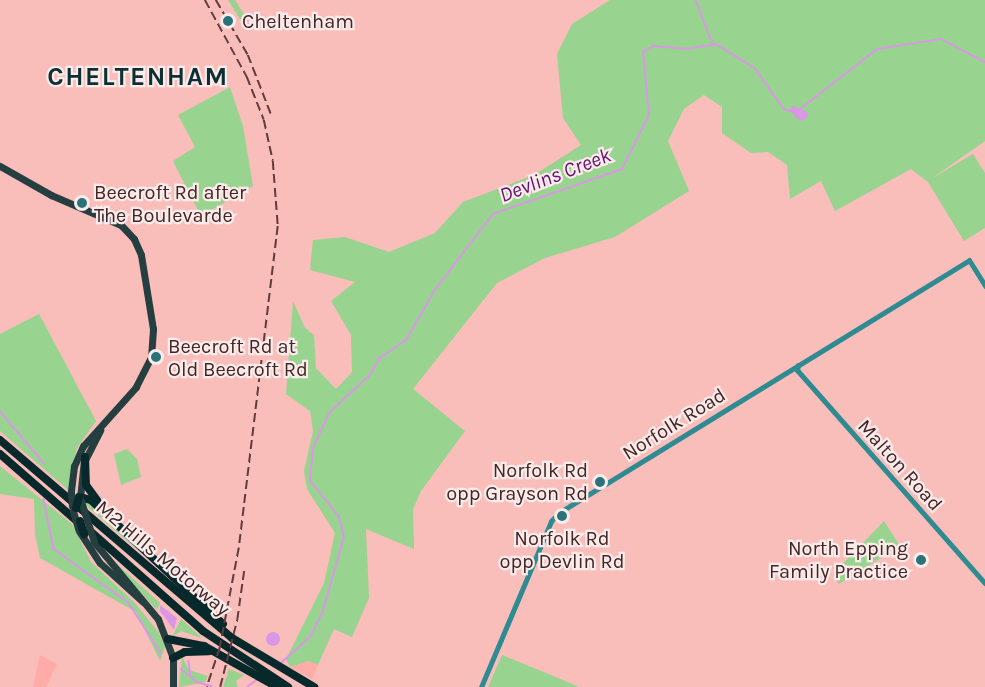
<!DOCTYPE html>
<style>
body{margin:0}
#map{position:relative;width:985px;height:687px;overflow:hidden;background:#f9bdba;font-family:Karla,sans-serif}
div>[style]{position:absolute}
.built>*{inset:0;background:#ffaca9}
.green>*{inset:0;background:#98d390}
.water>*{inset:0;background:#da97e5}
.round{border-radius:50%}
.stream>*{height:1.5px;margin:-0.75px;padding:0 0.75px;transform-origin:0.75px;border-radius:0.75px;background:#da97e5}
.minor>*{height:5px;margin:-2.5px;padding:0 2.5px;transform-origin:2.5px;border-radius:2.5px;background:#2d8b91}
.major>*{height:7px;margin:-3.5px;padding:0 3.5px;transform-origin:3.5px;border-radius:3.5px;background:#253f41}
.highway>*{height:8px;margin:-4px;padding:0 4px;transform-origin:4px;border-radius:4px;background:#07292b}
.rail>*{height:1.5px;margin-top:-0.75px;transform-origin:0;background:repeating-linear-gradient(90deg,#5f3d3d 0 9px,transparent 0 13.5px)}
.major-bridge>*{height:7px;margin:-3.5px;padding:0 3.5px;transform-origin:3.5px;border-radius:3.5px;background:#253f41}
.highway-bridge>*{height:8px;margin:-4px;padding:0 4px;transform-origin:4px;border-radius:4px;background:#07292b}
.dots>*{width:16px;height:16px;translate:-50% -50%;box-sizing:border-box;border:3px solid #fbebea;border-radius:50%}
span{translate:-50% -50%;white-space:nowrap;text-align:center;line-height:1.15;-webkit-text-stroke:4.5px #fbebea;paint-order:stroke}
.poi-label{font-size:20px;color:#432626}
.left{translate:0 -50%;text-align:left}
.right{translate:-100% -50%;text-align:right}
.street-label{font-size:20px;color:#432626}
.water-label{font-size:21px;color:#641070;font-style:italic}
.district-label{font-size:26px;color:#0c2f32;font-weight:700;letter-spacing:1.5px}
</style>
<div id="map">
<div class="built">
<i style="clip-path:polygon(40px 655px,57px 664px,46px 687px,33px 687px)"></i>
<i style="clip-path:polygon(309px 661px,318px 665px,312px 679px,290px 667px)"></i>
</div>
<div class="green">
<i style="clip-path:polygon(228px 0,235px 0,248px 21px,240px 19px)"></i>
<i style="clip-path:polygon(610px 0,985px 0,985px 141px,931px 179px,973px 154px,985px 173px,985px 228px,964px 241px,928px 182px,911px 169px,835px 211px,821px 181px,790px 199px,787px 165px,768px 152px,751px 153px,722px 133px,722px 107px,704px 95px,684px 109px,668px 141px,689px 191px,615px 237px,545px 258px,497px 283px,413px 389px,465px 431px,421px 491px,413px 509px,414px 549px,366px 529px,369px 598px,352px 637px,334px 629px,318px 665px,309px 661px,290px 667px,286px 659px,324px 583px,335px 533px,307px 489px,304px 471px,313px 431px,310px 411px,286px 394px,293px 301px,305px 328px,314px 335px,316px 368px,336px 389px,352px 372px,351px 335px,331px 301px,355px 282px,310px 270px,313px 240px,345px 237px,389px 252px,435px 233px,463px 202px,534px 175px,581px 145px,563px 118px,557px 54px,572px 24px)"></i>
<i style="clip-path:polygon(230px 87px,243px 126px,253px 186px,201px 216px,173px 161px,195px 147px,178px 115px)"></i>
<i style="clip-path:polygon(39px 314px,96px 421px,77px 448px,68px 490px,0 431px,0 334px)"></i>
<i style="clip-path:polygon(127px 449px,137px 459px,141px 477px,121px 485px,114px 454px)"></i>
<i style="clip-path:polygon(0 466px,72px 524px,91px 562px,135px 603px,159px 633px,165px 647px,160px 661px,136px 612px,40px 558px,35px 534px,34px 499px,0 494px)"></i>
<i style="clip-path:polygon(86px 500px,153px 563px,89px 508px,83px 501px)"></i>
<i style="clip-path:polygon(884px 521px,900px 546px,839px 584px,833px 574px)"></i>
<i style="clip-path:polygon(103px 551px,160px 603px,157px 610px,116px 566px)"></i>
<i style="clip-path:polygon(181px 619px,200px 636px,201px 638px,181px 631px,172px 637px)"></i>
<i style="clip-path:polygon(502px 655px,551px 675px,579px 687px,488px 687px)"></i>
<i style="clip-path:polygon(182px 657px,189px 670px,208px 676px,205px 682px,179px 687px)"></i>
<i style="clip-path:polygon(229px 669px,244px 675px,236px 681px,238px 687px,223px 687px)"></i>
</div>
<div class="water">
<i style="clip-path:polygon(794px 106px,807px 112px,809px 115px,802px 121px,796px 118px,790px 109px)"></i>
<i style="clip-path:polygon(160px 605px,177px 618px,174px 630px,160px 611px)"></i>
<i class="round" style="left:266px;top:632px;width:14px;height:14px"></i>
</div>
<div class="stream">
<i style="left:696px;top:0;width:47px;rotate:68.9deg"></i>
<i style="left:800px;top:109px;width:98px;rotate:-37.9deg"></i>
<i style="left:877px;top:49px;width:65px;rotate:-8.9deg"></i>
<i style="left:941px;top:39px;width:50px;rotate:27.6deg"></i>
<i style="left:0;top:411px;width:68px;rotate:49.8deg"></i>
<i style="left:44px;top:499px;width:51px;rotate:78.7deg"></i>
<i style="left:54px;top:549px;width:92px;rotate:35.8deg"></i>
<i style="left:129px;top:603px;width:59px;rotate:57.4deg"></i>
<i style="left:189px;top:661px;width:16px;rotate:83deg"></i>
<i style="left:282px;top:662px;width:38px;rotate:-42deg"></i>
<i style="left:310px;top:637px;width:29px;rotate:-63deg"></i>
<i style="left:323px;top:611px;width:77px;rotate:-74.2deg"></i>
<i style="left:344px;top:537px;width:21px;rotate:-104deg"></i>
<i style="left:339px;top:517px;width:46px;rotate:-128.9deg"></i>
<i style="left:310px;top:481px;width:33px;rotate:-85deg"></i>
<i style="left:313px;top:448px;width:40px;rotate:-65deg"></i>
<i style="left:330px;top:412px;width:54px;rotate:-42.8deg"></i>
<i style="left:370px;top:375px;width:20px;rotate:-60deg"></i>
<i style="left:380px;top:358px;width:32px;rotate:-35deg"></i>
<i style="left:406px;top:340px;width:58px;rotate:-59.9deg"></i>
<i style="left:435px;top:290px;width:96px;rotate:-52.7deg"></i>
<i style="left:493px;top:214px;width:137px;rotate:-19.2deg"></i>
<i style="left:622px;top:169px;width:60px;rotate:-63.4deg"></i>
<i style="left:649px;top:115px;width:63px;rotate:-95.4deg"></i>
<i style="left:643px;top:52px;width:13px;rotate:-29deg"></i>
<i style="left:654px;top:46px;width:32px;rotate:5deg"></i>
<i style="left:686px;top:49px;width:30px;rotate:-9deg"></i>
<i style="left:716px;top:44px;width:46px;rotate:31.6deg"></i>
<i style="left:755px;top:68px;width:50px;rotate:54.7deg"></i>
<i style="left:784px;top:109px;width:7px;rotate:16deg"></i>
<i style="left:181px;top:669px;width:21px;rotate:39deg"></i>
<i style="left:197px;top:682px;width:15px;rotate:16deg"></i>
<i style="left:247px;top:687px;width:14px;rotate:-36deg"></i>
</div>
<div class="minor">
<i style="left:798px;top:365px;width:5px;rotate:101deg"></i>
<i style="left:797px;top:370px;width:284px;rotate:48.6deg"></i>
<i style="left:481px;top:687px;width:180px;rotate:-67.1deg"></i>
<i style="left:551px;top:521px;width:13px;rotate:-45deg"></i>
<i style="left:560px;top:512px;width:480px;rotate:-31.6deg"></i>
<i style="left:969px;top:260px;width:31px;rotate:58deg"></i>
</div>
<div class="major">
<i style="left:0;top:166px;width:59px;rotate:29.6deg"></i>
<i style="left:51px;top:195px;width:76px;rotate:23.2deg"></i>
<i style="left:121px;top:225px;width:19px;rotate:47deg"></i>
<i style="left:134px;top:239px;width:17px;rotate:66deg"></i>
<i style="left:141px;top:255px;width:75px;rotate:80.8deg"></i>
<i style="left:153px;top:329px;width:28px;rotate:94deg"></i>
<i style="left:151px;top:357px;width:34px;rotate:117deg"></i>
<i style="left:136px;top:387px;width:79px;rotate:131.9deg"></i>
<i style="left:83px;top:446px;width:22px;rotate:114deg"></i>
<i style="left:74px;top:466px;width:26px;rotate:97deg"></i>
<i style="left:80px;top:498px;width:36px;rotate:-84deg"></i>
<i style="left:84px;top:462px;width:36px;rotate:-63deg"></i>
<i style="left:79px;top:531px;width:38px;rotate:57deg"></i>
<i style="left:100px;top:563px;width:58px;rotate:42.2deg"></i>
<i style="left:94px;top:542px;width:100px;rotate:50.3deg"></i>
<i style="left:158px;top:619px;width:42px;rotate:69deg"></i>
<i style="left:173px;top:658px;width:29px;rotate:90deg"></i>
</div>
<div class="highway">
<i style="left:0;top:440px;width:305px;rotate:40.5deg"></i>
<i style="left:232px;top:638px;width:96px;rotate:30.9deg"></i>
<i style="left:0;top:454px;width:103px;rotate:41.1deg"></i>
<i style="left:85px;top:457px;width:28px;rotate:88deg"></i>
<i style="left:86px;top:485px;width:19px;rotate:54deg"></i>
<i style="left:79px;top:497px;width:12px;rotate:14deg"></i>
<i style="left:91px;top:500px;width:181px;rotate:43.2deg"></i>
<i style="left:90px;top:531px;width:151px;rotate:41.5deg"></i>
<i style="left:203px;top:631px;width:102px;rotate:33.4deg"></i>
<i style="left:168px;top:639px;width:37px;rotate:11deg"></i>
<i style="left:204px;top:646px;width:84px;rotate:29.3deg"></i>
<i style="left:173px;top:658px;width:13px;rotate:-27deg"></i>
<i style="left:185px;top:652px;width:24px;rotate:-2deg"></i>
</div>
<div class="rail">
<i style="left:205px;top:0;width:88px;rotate:61.4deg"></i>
<i style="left:247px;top:77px;width:46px;rotate:68.4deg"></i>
<i style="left:264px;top:120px;width:42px;rotate:77.6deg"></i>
<i style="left:273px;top:161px;width:65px;rotate:85.6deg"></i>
<i style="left:278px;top:226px;width:324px;rotate:96.9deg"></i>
<i style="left:239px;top:548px;width:102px;rotate:100.8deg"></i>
<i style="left:220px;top:648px;width:41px;rotate:108.4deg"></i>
<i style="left:216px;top:0;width:64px;rotate:59.8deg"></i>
<i style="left:248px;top:55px;width:63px;rotate:68.7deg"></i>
<i style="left:220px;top:687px;width:69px;rotate:-75.8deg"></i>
<i style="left:237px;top:620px;width:50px;rotate:-82deg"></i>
</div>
<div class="major-bridge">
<i style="left:71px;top:492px;width:14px;rotate:86deg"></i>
<i style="left:80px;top:498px;width:46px;rotate:72.3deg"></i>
<i style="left:73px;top:511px;width:19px;rotate:74deg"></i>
</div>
<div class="highway-bridge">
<i style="left:76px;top:508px;width:11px;rotate:-75deg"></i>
<i style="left:80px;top:521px;width:14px;rotate:73deg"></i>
</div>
<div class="dots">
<i style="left:228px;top:21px;background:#2a7479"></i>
<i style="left:82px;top:203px;background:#2a7479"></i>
<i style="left:156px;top:357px;background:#2a7479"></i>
<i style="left:600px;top:482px;background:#2a7479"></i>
<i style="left:562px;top:516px;background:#2a7479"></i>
<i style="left:921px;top:560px;background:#2a7479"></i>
</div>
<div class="poi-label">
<span class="left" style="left:242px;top:21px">Cheltenham</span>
<span class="left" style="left:94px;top:204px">Beecroft Rd after<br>The Boulevarde</span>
<span class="left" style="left:168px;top:358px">Beecroft Rd at<br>Old Beecroft Rd</span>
<span class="right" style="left:588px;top:482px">Norfolk Rd<br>opp Grayson Rd</span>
<span style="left:562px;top:550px">Norfolk Rd<br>opp Devlin Rd</span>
<span class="right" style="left:908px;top:560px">North Epping<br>Family Practice</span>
</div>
<div class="street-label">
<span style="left:674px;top:424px;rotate:-32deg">Norfolk Road</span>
<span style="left:900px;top:465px;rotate:48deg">Malton Road</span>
<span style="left:163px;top:558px;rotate:40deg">M2 Hills Motorway</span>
</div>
<div class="water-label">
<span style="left:555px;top:175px;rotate:-21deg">Devlins Creek</span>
</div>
<div class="district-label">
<span style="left:138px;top:77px">CHELTENHAM</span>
</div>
</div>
